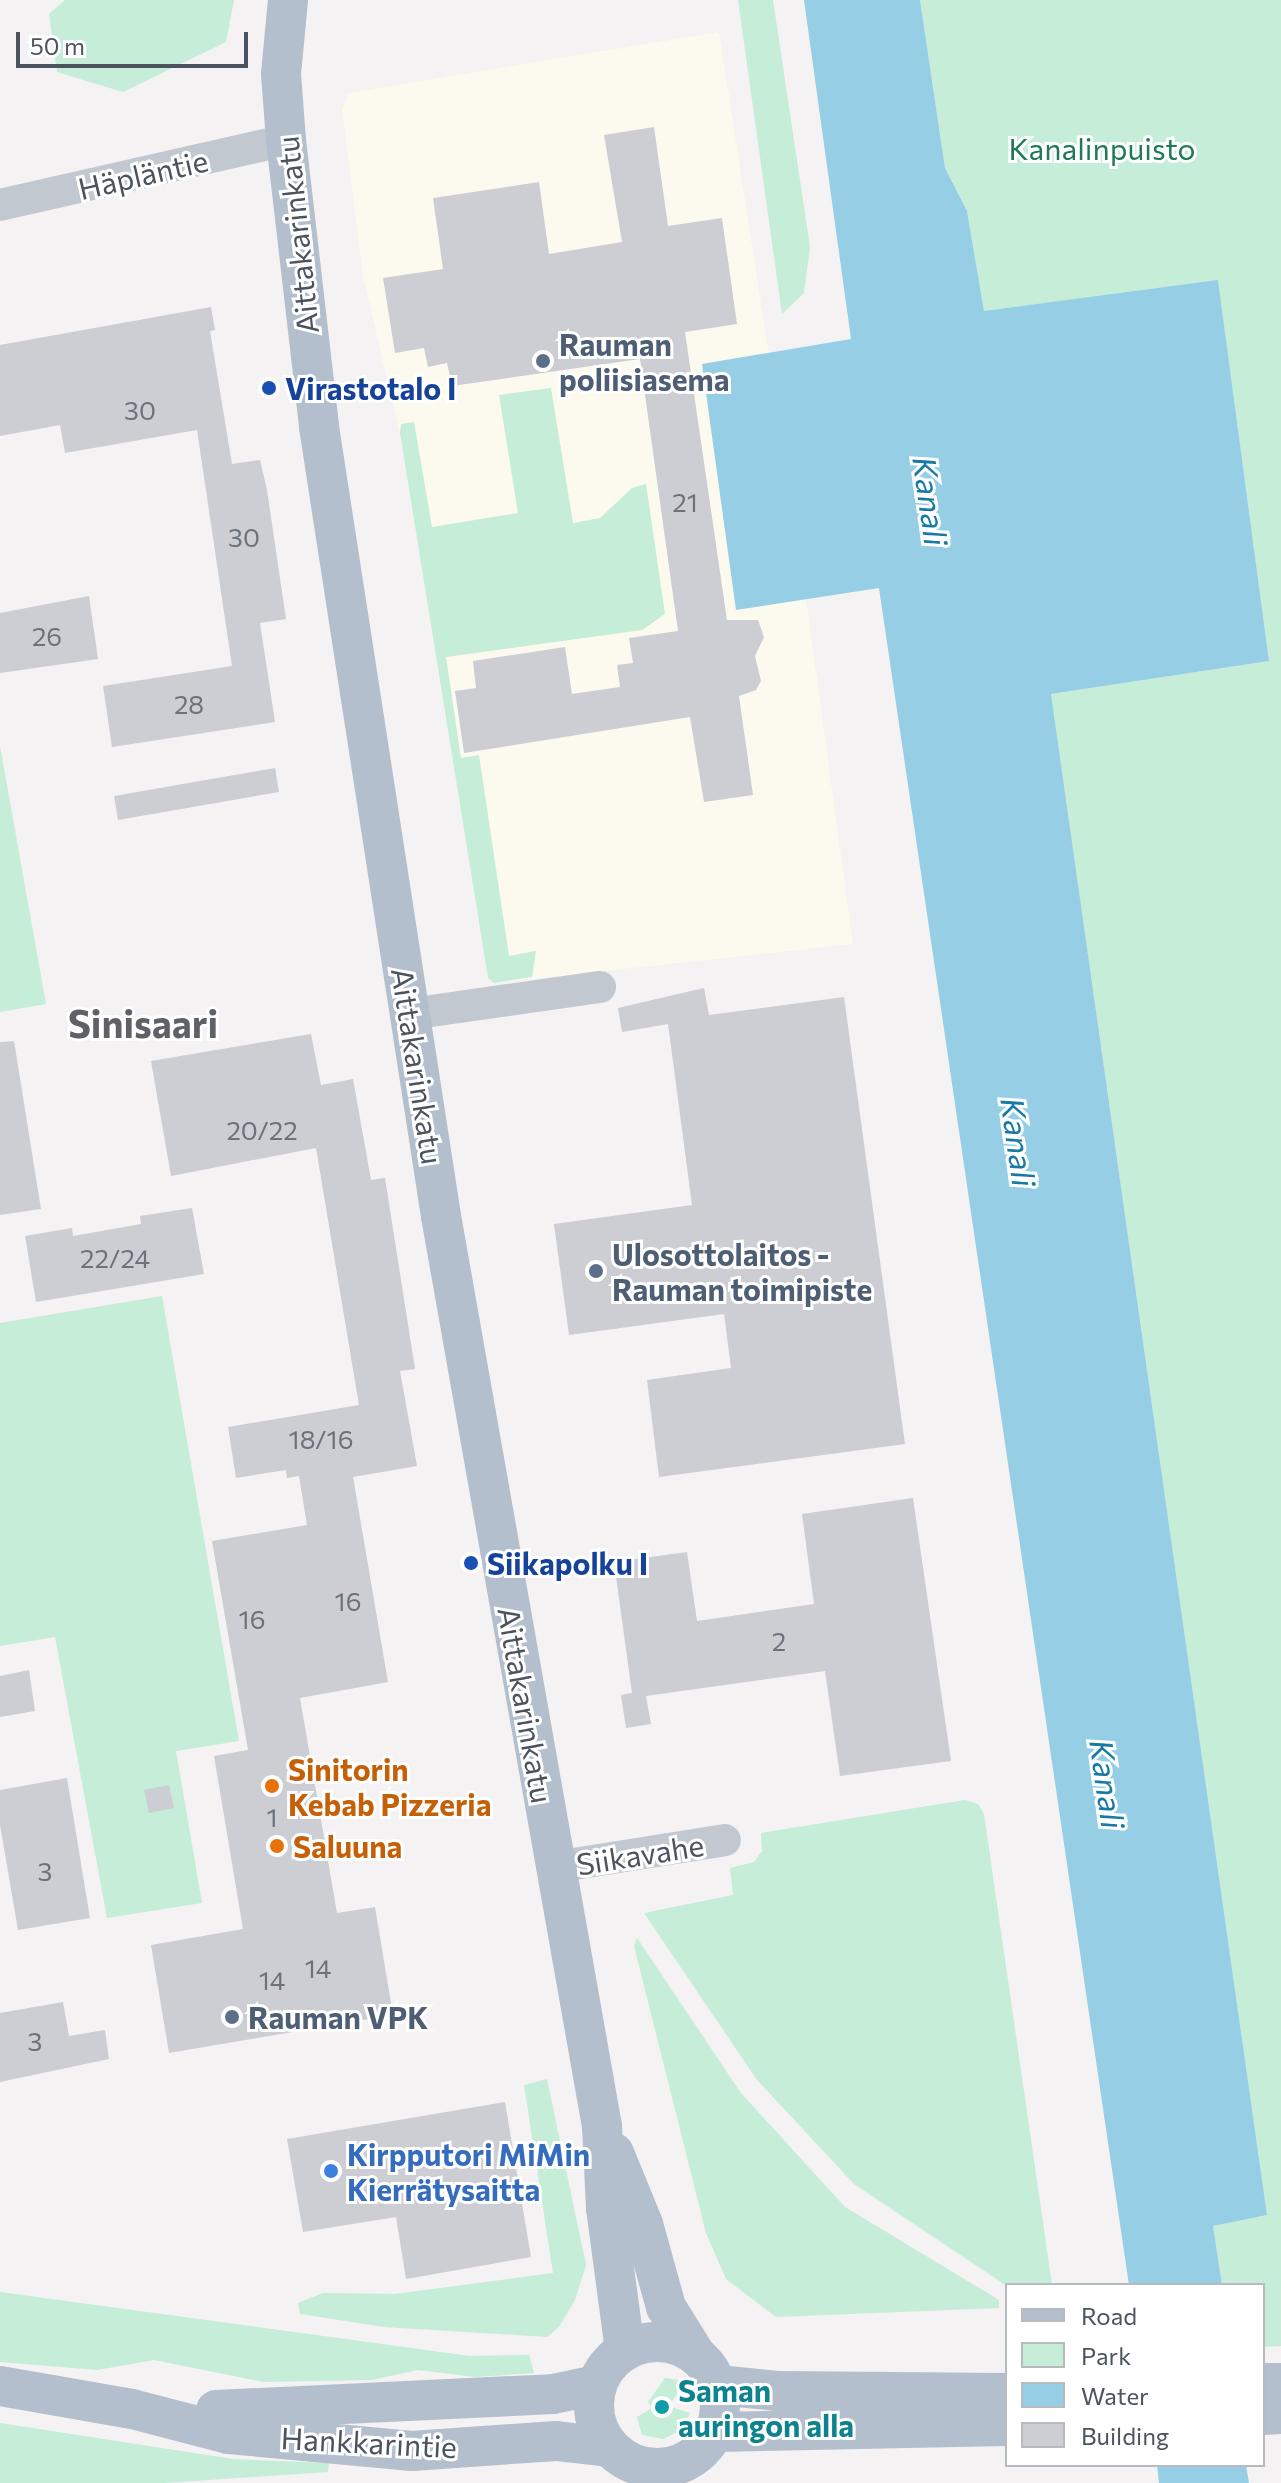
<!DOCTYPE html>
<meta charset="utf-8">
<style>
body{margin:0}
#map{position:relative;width:1281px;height:2483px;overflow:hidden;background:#f4f2f2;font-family:Commissioner,sans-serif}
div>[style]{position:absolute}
.commercial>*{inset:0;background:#fcf9ee}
.green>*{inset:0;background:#c5edd8}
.water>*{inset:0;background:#96cee6}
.building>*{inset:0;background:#ccced4}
.minor>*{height:32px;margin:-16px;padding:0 16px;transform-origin:16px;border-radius:16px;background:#c1c8cf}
.major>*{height:40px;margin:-20px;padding:0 20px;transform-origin:20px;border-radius:20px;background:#b4bfce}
.major>.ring{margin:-20px;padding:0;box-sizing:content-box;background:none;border:40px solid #b4bfce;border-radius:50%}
.dots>*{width:22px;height:22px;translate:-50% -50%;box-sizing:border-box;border:4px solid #fff;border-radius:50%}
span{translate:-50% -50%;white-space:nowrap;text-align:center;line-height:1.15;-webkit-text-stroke:6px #fff;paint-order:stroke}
.number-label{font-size:26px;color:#6b727c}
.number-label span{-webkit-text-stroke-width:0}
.park-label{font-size:30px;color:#207b55}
.street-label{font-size:30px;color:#4b535e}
.service-label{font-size:30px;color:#4e5e75;font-weight:700}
.left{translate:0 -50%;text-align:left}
.transit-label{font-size:30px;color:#164399;font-weight:700}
.food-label{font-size:30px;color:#c56008;font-weight:700}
.shop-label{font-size:30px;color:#366cbe;font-weight:700}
.culture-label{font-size:30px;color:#0d838f;font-weight:700}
.water-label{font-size:32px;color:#187aa4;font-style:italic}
.district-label{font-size:38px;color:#5f6166;font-weight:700}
.legend{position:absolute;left:1005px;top:2283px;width:260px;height:184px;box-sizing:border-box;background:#fff;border:2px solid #b7babf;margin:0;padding:10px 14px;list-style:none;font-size:24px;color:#4b535e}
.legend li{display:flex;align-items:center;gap:16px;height:40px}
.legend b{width:40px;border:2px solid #b7babf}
.scale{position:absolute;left:16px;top:32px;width:232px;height:36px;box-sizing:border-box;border:4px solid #4b535e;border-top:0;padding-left:10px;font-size:24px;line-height:28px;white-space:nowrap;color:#4b535e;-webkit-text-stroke:6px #fff;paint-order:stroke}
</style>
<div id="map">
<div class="commercial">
<i style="clip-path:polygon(719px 32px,769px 355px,703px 364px,736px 609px,806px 598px,853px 944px,494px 983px,488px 978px,400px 433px,363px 277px,342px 109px,349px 93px)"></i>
</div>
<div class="green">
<i style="clip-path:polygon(65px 0,234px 0,226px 42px,123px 92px,57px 72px,49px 14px)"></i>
<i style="clip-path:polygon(738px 0,773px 0,810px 247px,804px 293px,782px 314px)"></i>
<i style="clip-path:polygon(920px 0,1281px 0,1281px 2346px,1263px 2347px,1263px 2285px,1222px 2285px,1213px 2226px,1267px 2215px,1051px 694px,1269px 661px,1218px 281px,984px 311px,967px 211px,945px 168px)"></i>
<i style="clip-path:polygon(551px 388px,573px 523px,600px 518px,632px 488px,646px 484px,665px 614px,642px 630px,446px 657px,461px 758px,479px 755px,509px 956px,536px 951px,532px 977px,494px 983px,488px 978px,400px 433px,401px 424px,414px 422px,432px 527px,518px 513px,499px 395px)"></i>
<i style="clip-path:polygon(0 746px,46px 1004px,0 1012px)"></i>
<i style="clip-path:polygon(162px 1296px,239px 1741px,176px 1751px,202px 1903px,107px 1918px,55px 1637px,0 1646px,0 1323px)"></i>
<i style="clip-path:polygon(965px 1800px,978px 1804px,984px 1814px,1052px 2285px,1007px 2286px,854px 2184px,757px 2080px,644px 1913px,733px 1895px,730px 1868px,754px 1862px,762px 1851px,761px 1833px)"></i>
<i style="clip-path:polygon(637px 1938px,741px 2093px,845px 2207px,999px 2300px,999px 2308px,776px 2317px,726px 2279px,706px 2233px,634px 1946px)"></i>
<i style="clip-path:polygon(547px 2079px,586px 2265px,575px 2300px,559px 2327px,547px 2337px,384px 2327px,300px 2314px,298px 2303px,323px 2293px,395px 2294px,553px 2273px,524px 2085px)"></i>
<i style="clip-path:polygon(0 2292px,470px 2356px,529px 2355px,534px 2373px,475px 2377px,418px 2370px,372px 2380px,264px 2382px,154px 2360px,97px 2370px,0 2362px)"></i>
<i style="clip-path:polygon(665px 2378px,680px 2380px,683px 2388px,668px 2406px,690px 2413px,682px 2430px,663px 2439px,642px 2435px,637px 2417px,652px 2408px,648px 2402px)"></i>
<i style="clip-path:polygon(0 2423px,233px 2459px,329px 2463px,328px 2472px,165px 2483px,0 2483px)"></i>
</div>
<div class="water">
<i style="clip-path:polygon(804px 0,920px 0,945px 168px,967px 211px,984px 311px,1218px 280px,1269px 661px,1051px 694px,1267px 2215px,1213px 2226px,1222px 2285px,1129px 2285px,879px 588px,736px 610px,702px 364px,851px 339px)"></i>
<i style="clip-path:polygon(1157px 2465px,1246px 2465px,1249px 2483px,1159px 2483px)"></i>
</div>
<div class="building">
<i style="clip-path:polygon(654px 127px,668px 226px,722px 218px,737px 324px,685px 332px,727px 620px,758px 620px,764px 637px,755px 656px,761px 681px,756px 690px,739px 696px,753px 795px,704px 802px,690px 717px,464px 753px,455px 691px,476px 688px,473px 661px,565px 647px,572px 694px,620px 687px,617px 665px,633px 663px,629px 638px,678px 631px,640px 359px,452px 386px,447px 363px,428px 367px,424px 348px,395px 353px,383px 278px,443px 269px,433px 198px,539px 182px,549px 254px,622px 242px,604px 135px)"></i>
<i style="clip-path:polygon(211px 307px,215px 330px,210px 331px,232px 464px,260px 460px,267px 490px,286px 619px,260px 623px,275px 722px,112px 747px,103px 686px,232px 666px,197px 430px,65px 453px,60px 425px,0 436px,0 345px)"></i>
<i style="clip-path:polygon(89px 596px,98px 659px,0 673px,0 613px)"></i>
<i style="clip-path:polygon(275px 768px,279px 792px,118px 820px,114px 796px)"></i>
<i style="clip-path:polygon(704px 988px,709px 1015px,844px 997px,905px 1444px,659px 1477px,647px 1380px,731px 1368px,724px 1314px,569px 1335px,554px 1224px,692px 1205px,668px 1024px,622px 1032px,618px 1008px)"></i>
<i style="clip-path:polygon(311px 1034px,321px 1085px,353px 1079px,371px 1180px,385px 1178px,415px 1369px,400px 1371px,417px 1466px,353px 1477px,388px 1682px,300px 1698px,337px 1913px,375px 1907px,393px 2015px,169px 2053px,151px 1945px,243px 1929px,214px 1756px,248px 1750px,212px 1541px,307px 1525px,299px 1476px,287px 1478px,286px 1470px,236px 1478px,228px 1427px,359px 1405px,316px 1148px,171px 1176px,151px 1061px)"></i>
<i style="clip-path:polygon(14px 1041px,41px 1209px,0 1215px,0 1042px)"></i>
<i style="clip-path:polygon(192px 1208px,204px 1274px,36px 1302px,25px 1236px,72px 1228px,73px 1236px,141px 1224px,140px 1216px)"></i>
<i style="clip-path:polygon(913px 1498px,951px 1761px,840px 1776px,825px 1671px,646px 1696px,651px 1724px,626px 1728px,621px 1695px,632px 1693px,614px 1562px,687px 1552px,697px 1621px,814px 1604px,802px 1514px)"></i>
<i style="clip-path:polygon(29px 1670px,35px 1711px,0 1717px,0 1676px)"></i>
<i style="clip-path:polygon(67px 1778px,90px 1918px,18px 1930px,0 1825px,0 1790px)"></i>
<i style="clip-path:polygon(169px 1785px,174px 1808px,149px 1813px,144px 1790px)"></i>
<i style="clip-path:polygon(63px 2002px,69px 2036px,105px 2030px,109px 2059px,0 2082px,0 2013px)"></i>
<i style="clip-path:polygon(505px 2102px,531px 2257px,406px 2279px,396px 2217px,303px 2232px,287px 2139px)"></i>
</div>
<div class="minor">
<i style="left:0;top:205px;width:293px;rotate:-12.8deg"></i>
<i style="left:410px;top:1014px;width:192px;rotate:-8.1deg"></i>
<i style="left:555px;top:1867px;width:172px;rotate:-9deg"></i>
</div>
<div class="major">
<i style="left:288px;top:0;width:74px;rotate:95.4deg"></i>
<i style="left:281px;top:74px;width:66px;rotate:85.7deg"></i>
<i style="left:286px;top:140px;width:289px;rotate:83.4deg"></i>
<i style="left:319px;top:427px;width:798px;rotate:81.21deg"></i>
<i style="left:441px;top:1216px;width:924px;rotate:79.97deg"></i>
<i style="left:602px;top:2126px;width:82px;rotate:87.2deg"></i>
<i style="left:606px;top:2208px;width:144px;rotate:82.4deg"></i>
<i style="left:614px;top:2153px;width:77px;rotate:67.8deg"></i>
<i style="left:643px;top:2224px;width:86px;rotate:74.5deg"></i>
<i style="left:666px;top:2307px;width:53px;rotate:58.1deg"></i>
<i class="ring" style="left:594px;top:2342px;width:86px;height:86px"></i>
<i style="left:1263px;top:2383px;width:18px"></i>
<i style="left:718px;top:2385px;width:59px;rotate:5.8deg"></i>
<i style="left:777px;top:2391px;width:230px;rotate:0.5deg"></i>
<i style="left:0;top:2386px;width:134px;rotate:9.9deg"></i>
<i style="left:132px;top:2409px;width:100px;rotate:14.5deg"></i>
<i style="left:229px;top:2434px;width:184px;rotate:5.3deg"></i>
<i style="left:412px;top:2451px;width:144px;rotate:-4deg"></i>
<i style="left:556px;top:2441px;width:53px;rotate:6.5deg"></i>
<i style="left:216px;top:2410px;width:337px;rotate:-2.7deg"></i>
<i style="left:553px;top:2394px;width:45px;rotate:-11.6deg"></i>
<i style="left:1263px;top:2415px;width:18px;rotate:-3deg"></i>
<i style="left:715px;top:2432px;width:292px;rotate:-1.2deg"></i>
</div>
<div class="dots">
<i style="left:543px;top:361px;background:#5c6f8a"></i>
<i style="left:269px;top:388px;background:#1a4fb4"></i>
<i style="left:596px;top:1271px;background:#5c6f8a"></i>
<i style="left:471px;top:1563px;background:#1a4fb4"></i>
<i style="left:272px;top:1786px;background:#e8710a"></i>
<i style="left:277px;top:1846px;background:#e8710a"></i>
<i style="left:232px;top:2017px;background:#5c6f8a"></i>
<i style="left:331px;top:2171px;background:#3f7fe0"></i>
<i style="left:662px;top:2407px;background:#0f9aa8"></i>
</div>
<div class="number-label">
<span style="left:140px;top:410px">30</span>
<span style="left:685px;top:502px">21</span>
<span style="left:244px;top:537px">30</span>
<span style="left:47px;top:636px">26</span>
<span style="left:189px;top:704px">28</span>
<span style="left:262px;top:1130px">20/22</span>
<span style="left:115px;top:1258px">22/24</span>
<span style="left:321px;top:1439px">18/16</span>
<span style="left:348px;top:1601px">16</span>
<span style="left:252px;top:1619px">16</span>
<span style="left:779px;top:1641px">2</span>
<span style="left:272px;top:1817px">1</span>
<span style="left:45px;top:1871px">3</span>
<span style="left:318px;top:1968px">14</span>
<span style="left:272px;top:1980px">14</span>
<span style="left:35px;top:2041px">3</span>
</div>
<div class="park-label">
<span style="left:1102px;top:148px">Kanalinpuisto</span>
</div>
<div class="street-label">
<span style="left:143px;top:174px;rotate:-13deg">Häpläntie</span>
<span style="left:297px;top:235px;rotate:-96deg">Aittakarinkatu</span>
<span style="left:418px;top:1066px;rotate:81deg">Aittakarinkatu</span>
<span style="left:526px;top:1705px;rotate:80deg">Aittakarinkatu</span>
<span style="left:640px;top:1854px;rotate:-9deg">Siikavahe</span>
<span style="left:369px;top:2442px;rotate:3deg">Hankkarintie</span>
</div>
<div class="service-label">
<span class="left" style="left:559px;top:361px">Rauman<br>poliisiasema</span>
<span class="left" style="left:612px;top:1271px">Ulosottolaitos -<br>Rauman toimipiste</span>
<span class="left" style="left:248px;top:2017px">Rauman VPK</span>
</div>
<div class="transit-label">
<span class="left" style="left:285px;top:388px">Virastotalo I</span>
<span class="left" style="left:487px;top:1563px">Siikapolku I</span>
</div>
<div class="food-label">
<span class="left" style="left:288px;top:1786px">Sinitorin<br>Kebab Pizzeria</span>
<span class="left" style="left:293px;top:1846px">Saluuna</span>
</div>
<div class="shop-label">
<span class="left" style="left:347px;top:2171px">Kirpputori MiMin<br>Kierrätysaitta</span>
</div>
<div class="culture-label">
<span class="left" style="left:678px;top:2407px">Saman<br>auringon alla</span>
</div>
<div class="water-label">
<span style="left:931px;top:501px;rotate:82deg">Kanali</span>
<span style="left:1019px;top:1142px;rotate:82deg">Kanali</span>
<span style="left:1108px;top:1784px;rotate:82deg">Kanali</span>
</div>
<div class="district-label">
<span style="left:143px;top:1023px">Sinisaari</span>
</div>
<ul class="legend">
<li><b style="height:10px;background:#b4bfce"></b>Road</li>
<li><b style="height:22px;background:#c5edd8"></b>Park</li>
<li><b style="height:22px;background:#96cee6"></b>Water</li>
<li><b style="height:22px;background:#ccced4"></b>Building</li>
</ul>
<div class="scale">50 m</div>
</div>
